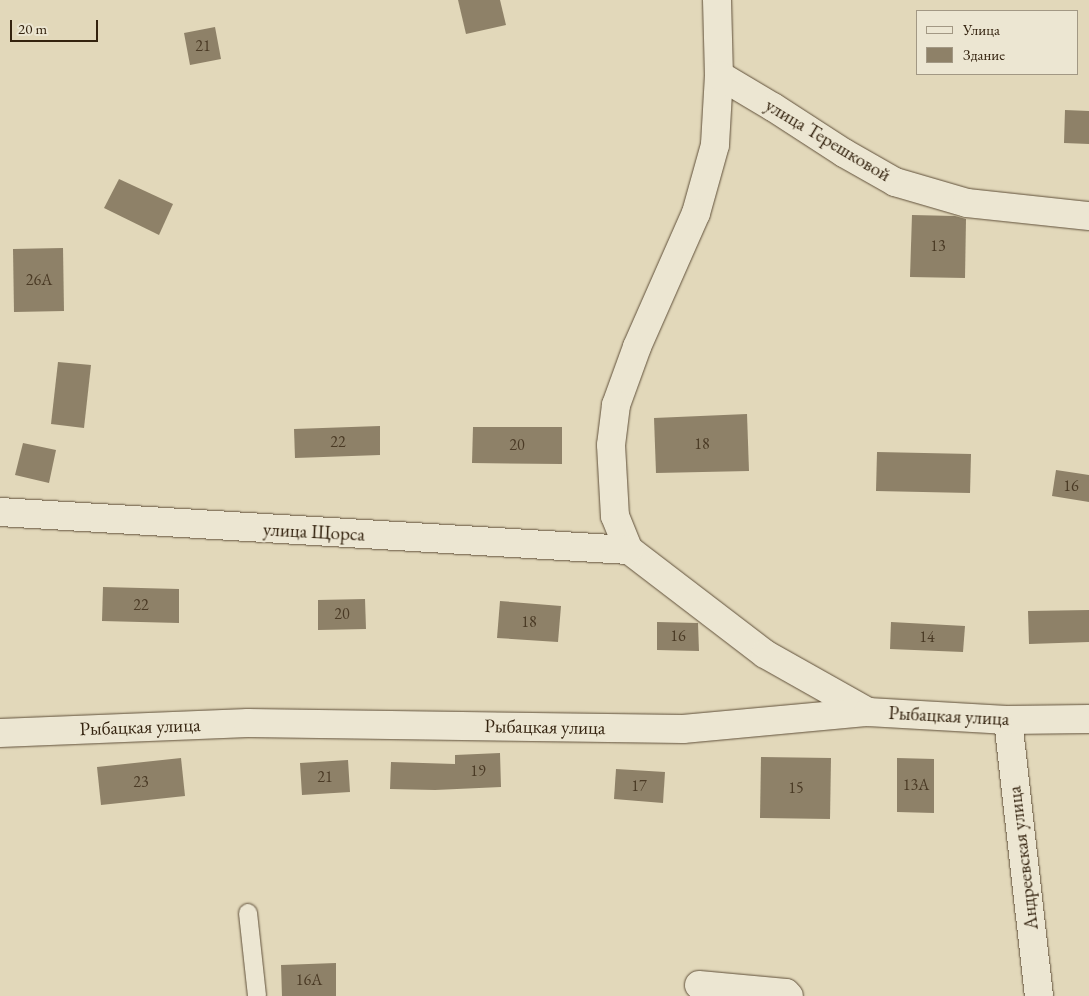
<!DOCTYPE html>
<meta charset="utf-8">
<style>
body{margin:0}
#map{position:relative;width:1089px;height:996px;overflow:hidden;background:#e2d8ba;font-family:"EB Garamond",serif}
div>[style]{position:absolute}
.building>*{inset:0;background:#8e8168}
.roads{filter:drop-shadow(0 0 1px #60503a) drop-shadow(0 0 1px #60503a)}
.service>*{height:18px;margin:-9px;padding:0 9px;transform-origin:9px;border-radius:9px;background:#ece6d2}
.minor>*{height:28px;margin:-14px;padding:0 14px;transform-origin:14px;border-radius:14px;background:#ece6d2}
span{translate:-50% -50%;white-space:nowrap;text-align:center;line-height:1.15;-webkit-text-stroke:4px #ece6d2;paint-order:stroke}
.number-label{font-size:16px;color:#4a3a25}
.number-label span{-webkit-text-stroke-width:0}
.street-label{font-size:19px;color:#34230f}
.legend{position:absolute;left:916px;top:10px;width:162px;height:65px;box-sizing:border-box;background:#ece6d2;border:1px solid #a29884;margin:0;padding:6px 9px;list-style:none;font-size:15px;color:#34230f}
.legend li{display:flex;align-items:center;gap:10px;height:25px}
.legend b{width:25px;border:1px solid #a29884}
.scale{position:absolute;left:10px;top:20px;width:88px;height:22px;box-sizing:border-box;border:2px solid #34230f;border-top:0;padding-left:6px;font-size:15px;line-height:18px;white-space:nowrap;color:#34230f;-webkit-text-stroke:4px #ece6d2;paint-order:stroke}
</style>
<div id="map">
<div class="building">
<i style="clip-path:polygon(458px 0,500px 0,506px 25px,466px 34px)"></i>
<i style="clip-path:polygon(215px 27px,221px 59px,190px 65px,184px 33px)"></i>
<i style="clip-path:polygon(1065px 110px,1089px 111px,1089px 144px,1064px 143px)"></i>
<i style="clip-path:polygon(119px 179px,173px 204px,159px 235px,104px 208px)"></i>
<i style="clip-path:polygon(912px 215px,955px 216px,966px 219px,965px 278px,910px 277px)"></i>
<i style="clip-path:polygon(63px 248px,64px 311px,14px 312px,13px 249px)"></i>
<i style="clip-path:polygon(58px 362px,91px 365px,84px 428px,51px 424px)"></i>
<i style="clip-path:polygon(747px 414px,749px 471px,656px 473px,654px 418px)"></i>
<i style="clip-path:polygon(380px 426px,380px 455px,295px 458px,294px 429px)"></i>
<i style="clip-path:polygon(473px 427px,562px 427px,562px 464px,472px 463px)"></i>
<i style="clip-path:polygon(23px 443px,56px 450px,49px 483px,15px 475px)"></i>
<i style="clip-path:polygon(877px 452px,971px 454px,970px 493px,876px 491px)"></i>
<i style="clip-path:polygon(1056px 470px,1089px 475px,1089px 502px,1052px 496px)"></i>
<i style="clip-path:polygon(103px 587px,179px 589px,179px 623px,102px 621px)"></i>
<i style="clip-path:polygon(365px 599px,366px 629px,318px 630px,318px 600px)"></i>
<i style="clip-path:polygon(500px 601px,561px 606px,558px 642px,497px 638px)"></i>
<i style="clip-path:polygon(1089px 610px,1089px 642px,1029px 644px,1028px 611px)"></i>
<i style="clip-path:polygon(657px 622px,698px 623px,699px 651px,657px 650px)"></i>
<i style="clip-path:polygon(891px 622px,965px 626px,963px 652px,890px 649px)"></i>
<i style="clip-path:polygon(500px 753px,501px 787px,435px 790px,390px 789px,391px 762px,455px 764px,455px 755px)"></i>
<i style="clip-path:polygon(761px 757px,831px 758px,830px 819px,760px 818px)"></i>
<i style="clip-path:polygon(181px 758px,185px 796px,101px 805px,97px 767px)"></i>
<i style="clip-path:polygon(897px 758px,934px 759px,934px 813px,897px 812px)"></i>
<i style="clip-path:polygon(348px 760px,350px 792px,302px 795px,300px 763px)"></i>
<i style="clip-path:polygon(616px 769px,665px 772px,663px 803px,614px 799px)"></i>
<i style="clip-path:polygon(336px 963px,336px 996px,282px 996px,281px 965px)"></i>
</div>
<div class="roads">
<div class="service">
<i style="left:248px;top:913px;width:83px;rotate:83.8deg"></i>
</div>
<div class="minor">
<i style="left:717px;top:0;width:75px;rotate:88.5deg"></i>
<i style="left:719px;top:75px;width:70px;rotate:93.3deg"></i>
<i style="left:715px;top:145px;width:71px;rotate:105.6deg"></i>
<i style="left:696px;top:213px;width:146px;rotate:113.8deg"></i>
<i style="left:637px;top:347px;width:62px;rotate:109.9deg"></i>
<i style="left:616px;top:405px;width:40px;rotate:97.1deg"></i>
<i style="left:611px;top:445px;width:71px;rotate:86.8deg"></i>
<i style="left:615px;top:516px;width:37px;rotate:68deg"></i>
<i style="left:629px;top:550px;width:171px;rotate:37.4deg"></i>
<i style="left:765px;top:654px;width:118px;rotate:29.4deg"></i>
<i style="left:719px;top:75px;width:63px;rotate:30.7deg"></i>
<i style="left:773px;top:107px;width:85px;rotate:32.9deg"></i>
<i style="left:844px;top:153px;width:59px;rotate:29.6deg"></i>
<i style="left:895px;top:182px;width:75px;rotate:16.3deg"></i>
<i style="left:967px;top:203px;width:123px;rotate:6.1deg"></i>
<i style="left:0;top:512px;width:630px;rotate:3.46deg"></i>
<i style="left:1008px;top:720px;width:278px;rotate:83.6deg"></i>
<i style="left:0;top:733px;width:248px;rotate:-2.3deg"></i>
<i style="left:248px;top:723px;width:435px;rotate:0.8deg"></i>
<i style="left:683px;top:729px;width:186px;rotate:-5.3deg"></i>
<i style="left:868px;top:712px;width:140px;rotate:3.3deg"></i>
<i style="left:1008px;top:720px;width:81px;rotate:-0.7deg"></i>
<i style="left:699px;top:985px;width:87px;rotate:5.3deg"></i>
<i style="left:786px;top:993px;width:4px;rotate:45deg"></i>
</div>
</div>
<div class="number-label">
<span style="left:203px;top:46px">21</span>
<span style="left:938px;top:246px">13</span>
<span style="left:39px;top:280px">26А</span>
<span style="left:338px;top:442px">22</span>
<span style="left:702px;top:444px">18</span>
<span style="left:517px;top:445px">20</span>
<span style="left:1071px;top:486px">16</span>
<span style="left:141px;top:605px">22</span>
<span style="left:342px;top:614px">20</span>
<span style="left:529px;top:622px">18</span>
<span style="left:678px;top:636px">16</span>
<span style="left:927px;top:637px">14</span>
<span style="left:478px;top:771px">19</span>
<span style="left:325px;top:777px">21</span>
<span style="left:141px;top:782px">23</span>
<span style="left:916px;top:785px">13А</span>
<span style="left:639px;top:786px">17</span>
<span style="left:796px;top:788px">15</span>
<span style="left:309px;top:980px">16А</span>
</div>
<div class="street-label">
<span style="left:828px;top:140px;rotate:31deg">улица Терешковой</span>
<span style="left:314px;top:532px;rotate:3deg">улица Щорса</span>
<span style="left:949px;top:716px;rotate:3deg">Рыбацкая улица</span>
<span style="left:140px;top:727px;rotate:-2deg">Рыбацкая улица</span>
<span style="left:545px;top:727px;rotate:1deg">Рыбацкая улица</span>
<span style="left:1023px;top:858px;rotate:-97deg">Андреевская улица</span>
</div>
<ul class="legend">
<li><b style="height:6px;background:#ece6d2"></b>Улица</li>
<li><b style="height:14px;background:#8e8168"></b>Здание</li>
</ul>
<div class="scale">20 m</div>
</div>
